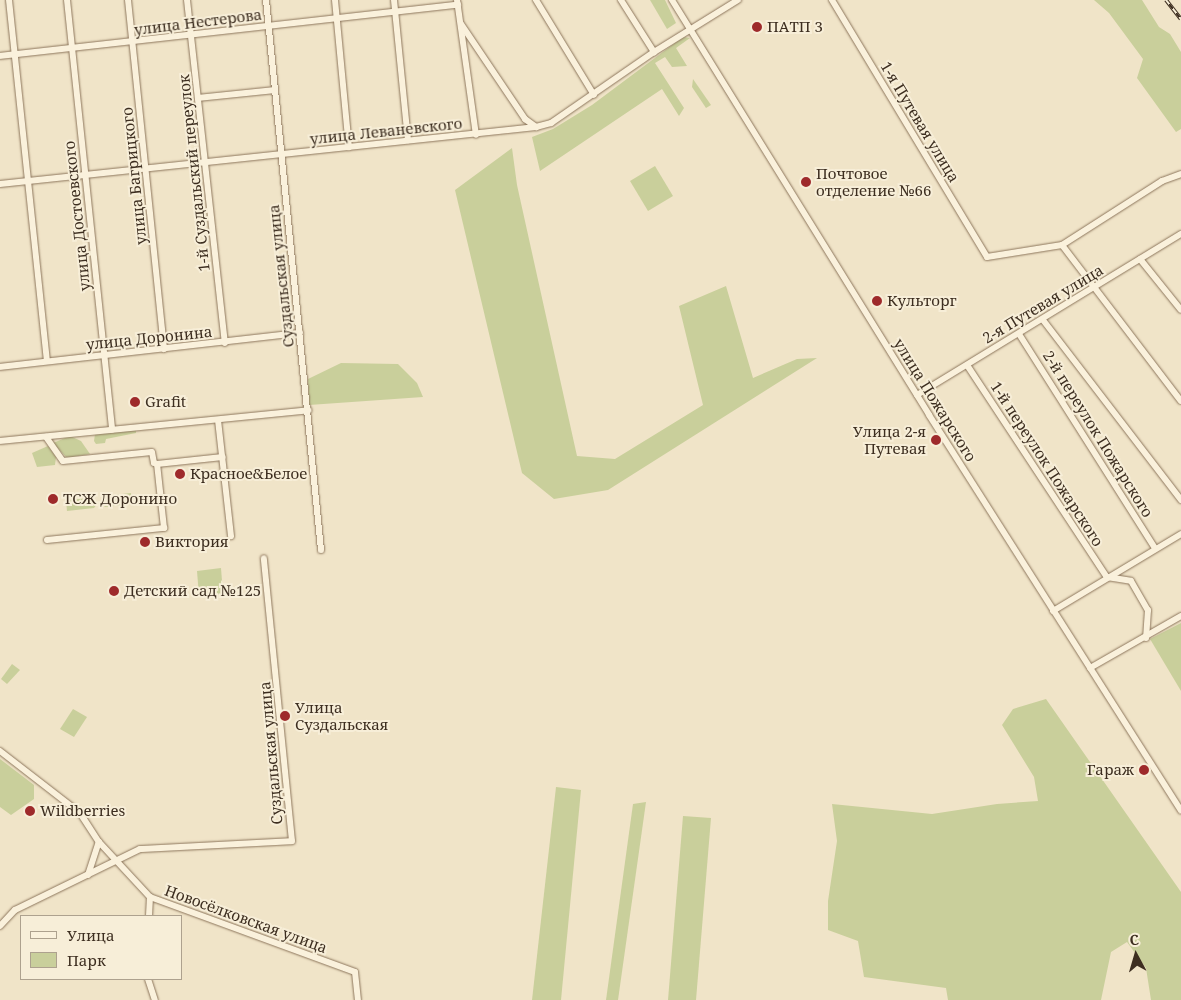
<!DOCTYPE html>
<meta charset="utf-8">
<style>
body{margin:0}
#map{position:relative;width:1181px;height:1000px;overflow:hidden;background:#f0e4c8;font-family:"Noto Serif",serif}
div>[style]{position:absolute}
.green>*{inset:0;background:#c9cf9b}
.roads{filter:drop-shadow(0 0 1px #8d765c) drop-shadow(0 0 1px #8d765c)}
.minor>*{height:6px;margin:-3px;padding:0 3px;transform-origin:3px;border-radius:3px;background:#faf1dc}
.rail>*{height:4px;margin-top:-2px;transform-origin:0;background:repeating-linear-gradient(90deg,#f7eed8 0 5.5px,#3d2e20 0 11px);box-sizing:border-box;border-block:1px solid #3d2e20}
.dots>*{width:14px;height:14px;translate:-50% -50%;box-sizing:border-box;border:2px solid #f7eed8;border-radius:50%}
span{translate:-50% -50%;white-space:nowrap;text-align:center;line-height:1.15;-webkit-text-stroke:4px #f7eed8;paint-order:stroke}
.street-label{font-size:15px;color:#3d2e20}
.poi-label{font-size:15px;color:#3d2e20}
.left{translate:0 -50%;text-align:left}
.right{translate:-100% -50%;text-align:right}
.legend{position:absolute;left:20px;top:915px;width:162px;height:65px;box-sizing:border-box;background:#f7eed8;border:1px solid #ada18e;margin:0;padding:6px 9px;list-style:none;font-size:15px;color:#3d2e20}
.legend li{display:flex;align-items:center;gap:10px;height:25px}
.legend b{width:25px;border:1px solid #ada18e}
.north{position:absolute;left:1111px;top:930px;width:50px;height:50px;-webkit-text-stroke:4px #f7eed8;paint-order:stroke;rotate:354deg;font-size:14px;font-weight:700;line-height:20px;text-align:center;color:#3d2e20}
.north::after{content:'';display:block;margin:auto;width:18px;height:22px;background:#3d2e20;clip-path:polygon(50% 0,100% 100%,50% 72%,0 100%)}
</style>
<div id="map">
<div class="green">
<i style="clip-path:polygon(650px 0,665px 0,676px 23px,667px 29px)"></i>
<i style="clip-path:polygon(1094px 0,1142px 0,1159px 27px,1170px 34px,1181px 52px,1181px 129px,1176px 132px,1137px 78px,1143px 59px,1109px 13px)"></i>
<i style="clip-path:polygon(683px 37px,690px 38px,676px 48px,687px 66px,672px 67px,665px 57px,655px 63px,684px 108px,679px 116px,662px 89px,540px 171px,532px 137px,553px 129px,592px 105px)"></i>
<i style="clip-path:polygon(693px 79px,711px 105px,706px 108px,692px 87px)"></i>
<i style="clip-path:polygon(512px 148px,517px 185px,577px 456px,615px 459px,703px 405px,679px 306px,726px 286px,753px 378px,797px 359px,817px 358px,608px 490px,554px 499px,522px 473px,455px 190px)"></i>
<i style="clip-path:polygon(655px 166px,673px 196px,648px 211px,630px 181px)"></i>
<i style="clip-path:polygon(341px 363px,398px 364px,417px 383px,423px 397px,309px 405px,308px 379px)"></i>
<i style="clip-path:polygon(136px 430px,136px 433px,106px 439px,105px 443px,96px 444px,94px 441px,95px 434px)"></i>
<i style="clip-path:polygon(70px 436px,81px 441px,90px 454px,67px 458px,53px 443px)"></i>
<i style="clip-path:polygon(48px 446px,56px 457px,55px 465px,37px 467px,32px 453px)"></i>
<i style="clip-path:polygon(131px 493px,132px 504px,105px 507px,101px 503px,104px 496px)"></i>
<i style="clip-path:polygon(93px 498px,97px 504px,94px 508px,67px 511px,66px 500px)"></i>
<i style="clip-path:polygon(221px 568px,223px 594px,199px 596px,197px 571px)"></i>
<i style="clip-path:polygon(1181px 623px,1181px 691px,1150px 639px)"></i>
<i style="clip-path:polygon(12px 664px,20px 670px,7px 684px,1px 679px)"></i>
<i style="clip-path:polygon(1046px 699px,1181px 892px,1181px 1000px,1151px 1000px,1146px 968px,1127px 942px,1111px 952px,1101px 1000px,948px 1000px,946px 988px,864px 977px,858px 941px,828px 930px,828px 901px,837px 841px,832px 804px,932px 814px,997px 804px,1038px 801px,1034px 777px,1002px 725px,1013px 709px)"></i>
<i style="clip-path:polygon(73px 709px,87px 717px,74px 737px,60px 729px)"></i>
<i style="clip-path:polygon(0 759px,34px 785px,34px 799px,11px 815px,0 807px)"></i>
<i style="clip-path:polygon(556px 787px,581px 790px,561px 1000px,532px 1000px)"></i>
<i style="clip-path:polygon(646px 802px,618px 1000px,606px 1000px,633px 804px)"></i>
<i style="clip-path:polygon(683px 816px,711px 818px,696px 1000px,668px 1000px)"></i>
</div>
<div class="roads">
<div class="minor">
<i style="left:9px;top:0;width:363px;rotate:84deg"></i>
<i style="left:67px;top:0;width:432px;rotate:84deg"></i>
<i style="left:128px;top:0;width:351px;rotate:84.1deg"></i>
<i style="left:187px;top:0;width:345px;rotate:83.7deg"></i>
<i style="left:266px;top:0;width:553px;rotate:84.29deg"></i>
<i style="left:335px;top:0;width:148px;rotate:84.6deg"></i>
<i style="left:394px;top:0;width:141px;rotate:84.3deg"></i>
<i style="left:457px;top:0;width:136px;rotate:82deg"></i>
<i style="left:536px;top:0;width:111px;rotate:58.6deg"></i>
<i style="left:621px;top:0;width:62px;rotate:57.6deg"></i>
<i style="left:672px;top:0;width:488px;rotate:58.2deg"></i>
<i style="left:929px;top:415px;width:469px;rotate:57.5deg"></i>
<i style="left:832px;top:0;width:300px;rotate:58.9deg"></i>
<i style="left:987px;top:257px;width:76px;rotate:-9.1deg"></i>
<i style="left:1062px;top:245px;width:119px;rotate:-32.6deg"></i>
<i style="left:1162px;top:181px;width:20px;rotate:-20deg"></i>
<i style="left:461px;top:24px;width:115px;rotate:56deg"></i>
<i style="left:525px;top:119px;width:14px;rotate:36deg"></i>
<i style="left:0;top:56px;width:461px;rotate:-6.4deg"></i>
<i style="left:198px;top:98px;width:77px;rotate:-5.9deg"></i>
<i style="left:0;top:184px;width:539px;rotate:-6.07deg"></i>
<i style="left:536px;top:127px;width:16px;rotate:-15deg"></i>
<i style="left:551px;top:123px;width:125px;rotate:-34.6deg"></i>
<i style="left:654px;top:52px;width:99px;rotate:-31.8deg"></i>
<i style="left:1062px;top:245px;width:196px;rotate:52.7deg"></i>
<i style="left:1140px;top:259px;width:65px;rotate:51.2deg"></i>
<i style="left:1043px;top:320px;width:227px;rotate:52.5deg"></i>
<i style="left:1019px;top:334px;width:254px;rotate:57.6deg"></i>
<i style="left:967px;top:365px;width:254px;rotate:56.6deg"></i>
<i style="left:1107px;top:577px;width:24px;rotate:9deg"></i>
<i style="left:1131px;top:581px;width:34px;rotate:60deg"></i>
<i style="left:1148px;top:610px;width:28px;rotate:94deg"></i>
<i style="left:0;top:367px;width:302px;rotate:-6.5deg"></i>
<i style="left:917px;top:395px;width:309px;rotate:-31.4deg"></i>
<i style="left:218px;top:420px;width:117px;rotate:83.6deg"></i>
<i style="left:46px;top:437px;width:29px;rotate:55deg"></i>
<i style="left:63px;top:461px;width:89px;rotate:-5.8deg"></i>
<i style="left:152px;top:452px;width:11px;rotate:80deg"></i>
<i style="left:154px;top:463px;width:3px;rotate:18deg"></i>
<i style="left:0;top:441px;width:310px;rotate:-5.7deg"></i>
<i style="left:47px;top:540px;width:118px;rotate:-5.9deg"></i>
<i style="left:164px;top:528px;width:64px;rotate:-96.2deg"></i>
<i style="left:157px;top:464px;width:66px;rotate:-6.1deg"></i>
<i style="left:1053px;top:611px;width:149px;rotate:-31deg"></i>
<i style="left:1090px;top:668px;width:105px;rotate:-29.7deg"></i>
<i style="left:0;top:751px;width:101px;rotate:37.8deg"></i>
<i style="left:80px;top:813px;width:35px;rotate:57deg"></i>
<i style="left:99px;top:842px;width:75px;rotate:47.2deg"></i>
<i style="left:150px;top:897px;width:218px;rotate:20.1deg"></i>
<i style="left:355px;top:972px;width:28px;rotate:84deg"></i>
<i style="left:88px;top:875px;width:35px;rotate:-72deg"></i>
<i style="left:149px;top:916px;width:19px;rotate:-87deg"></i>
<i style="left:0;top:926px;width:22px;rotate:-47deg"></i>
<i style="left:15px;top:910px;width:139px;rotate:-26deg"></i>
<i style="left:140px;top:849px;width:152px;rotate:-3deg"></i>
<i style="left:292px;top:841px;width:284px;rotate:-95.7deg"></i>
<i style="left:148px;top:979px;width:22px;rotate:72deg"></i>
</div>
</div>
<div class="rail">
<i style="left:1166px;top:0;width:24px;rotate:52deg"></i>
</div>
<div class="dots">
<i style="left:757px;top:27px;background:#9e2a2b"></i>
<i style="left:806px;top:182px;background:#9e2a2b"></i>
<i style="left:877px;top:301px;background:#9e2a2b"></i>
<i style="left:135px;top:402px;background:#9e2a2b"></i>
<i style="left:936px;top:440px;background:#9e2a2b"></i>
<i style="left:180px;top:474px;background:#9e2a2b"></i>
<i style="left:53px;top:499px;background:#9e2a2b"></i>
<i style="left:145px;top:542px;background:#9e2a2b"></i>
<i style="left:114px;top:591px;background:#9e2a2b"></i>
<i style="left:285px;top:716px;background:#9e2a2b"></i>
<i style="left:1144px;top:770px;background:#9e2a2b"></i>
<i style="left:30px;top:811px;background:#9e2a2b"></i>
</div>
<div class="street-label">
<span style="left:198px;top:22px;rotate:-7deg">улица Нестерова</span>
<span style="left:920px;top:122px;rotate:59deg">1-я Путевая улица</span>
<span style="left:386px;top:131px;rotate:-6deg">улица Леваневского</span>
<span style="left:194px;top:173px;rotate:-96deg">1-й Суздальский переулок</span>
<span style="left:134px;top:176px;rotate:-96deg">улица Багрицкого</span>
<span style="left:77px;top:216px;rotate:-96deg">улица Достоевского</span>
<span style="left:281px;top:276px;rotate:-96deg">Суздальская улица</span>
<span style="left:1043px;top:304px;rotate:-31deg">2-я Путевая улица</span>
<span style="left:149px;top:338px;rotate:-6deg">улица Доронина</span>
<span style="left:935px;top:400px;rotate:58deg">улица Пожарского</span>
<span style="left:1098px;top:434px;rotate:58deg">2-й переулок Пожарского</span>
<span style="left:1047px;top:464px;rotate:57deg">1-й переулок Пожарского</span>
<span style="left:271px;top:753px;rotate:-95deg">Суздальская улица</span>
<span style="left:246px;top:919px;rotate:20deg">Новосёлковская улица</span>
</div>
<div class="poi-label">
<span class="left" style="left:767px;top:27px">ПАТП 3</span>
<span class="left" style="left:816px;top:182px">Почтовое<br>отделение №66</span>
<span class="left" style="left:887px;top:301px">Культорг</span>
<span class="left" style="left:145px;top:402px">Grafit</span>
<span class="right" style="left:926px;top:440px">Улица 2-я<br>Путевая</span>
<span class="left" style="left:190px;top:474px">Красное&amp;Белое</span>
<span class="left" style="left:63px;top:499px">ТСЖ Доронино</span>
<span class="left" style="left:155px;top:542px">Виктория</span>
<span class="left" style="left:124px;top:591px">Детский сад №125</span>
<span class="left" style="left:295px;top:716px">Улица<br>Суздальская</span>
<span class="right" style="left:1134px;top:770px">Гараж</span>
<span class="left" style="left:40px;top:811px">Wildberries</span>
</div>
<ul class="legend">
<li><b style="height:6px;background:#faf1dc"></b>Улица</li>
<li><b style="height:14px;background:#c9cf9b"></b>Парк</li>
</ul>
<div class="north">С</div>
</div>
